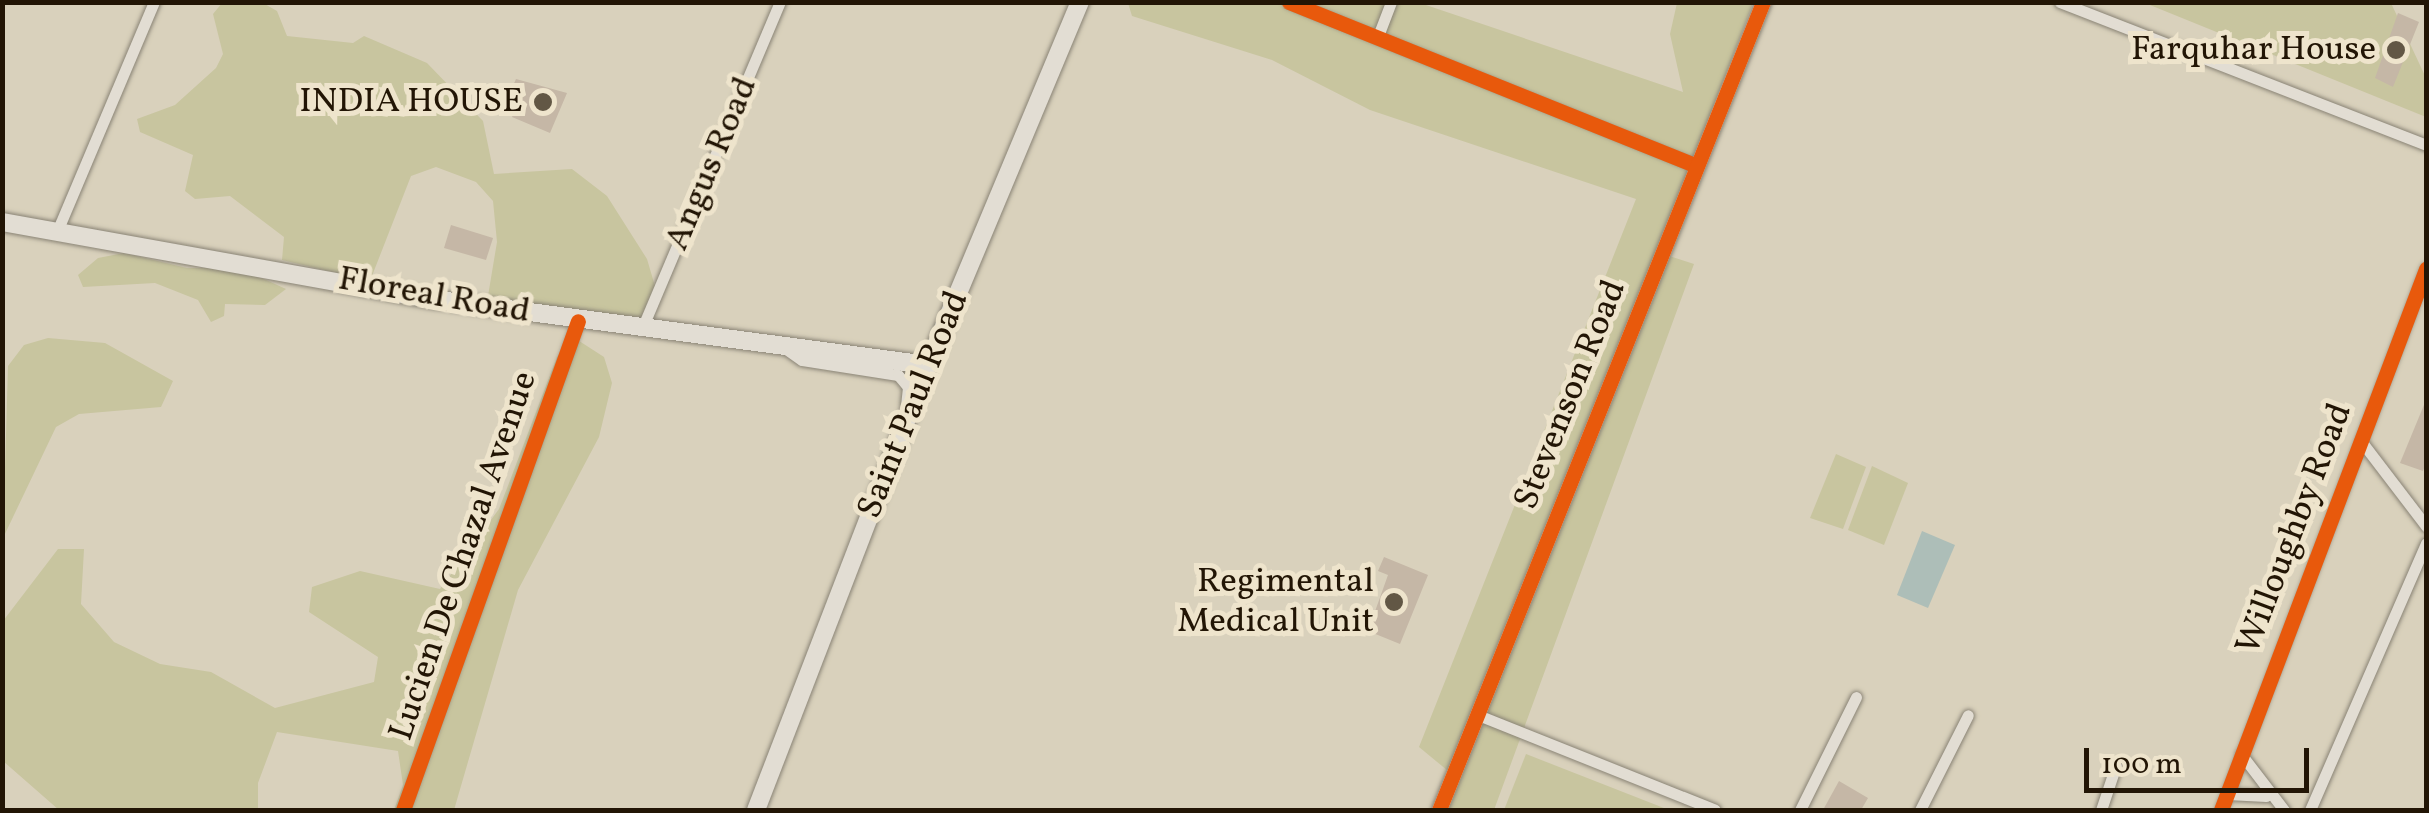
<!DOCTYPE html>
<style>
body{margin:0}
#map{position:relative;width:2429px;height:813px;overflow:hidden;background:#d9d1bc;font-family:Vollkorn,serif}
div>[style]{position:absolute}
.green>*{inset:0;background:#c8c59f}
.water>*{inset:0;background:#adbeb8}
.building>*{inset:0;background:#c5b7a6}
.roads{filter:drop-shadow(0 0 2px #898375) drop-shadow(0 0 2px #898375)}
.minor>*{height:11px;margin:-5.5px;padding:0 5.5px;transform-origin:5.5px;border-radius:5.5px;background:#e2ddd3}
.tertiary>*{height:15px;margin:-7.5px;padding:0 7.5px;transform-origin:7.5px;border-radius:7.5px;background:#e2ddd3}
.secondary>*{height:18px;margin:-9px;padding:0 9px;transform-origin:9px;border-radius:9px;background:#e2ddd3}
.cycleway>*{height:15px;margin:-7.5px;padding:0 7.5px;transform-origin:7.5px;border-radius:7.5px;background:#e8590c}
.dots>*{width:28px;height:28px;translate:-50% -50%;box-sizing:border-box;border:5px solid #eee4cc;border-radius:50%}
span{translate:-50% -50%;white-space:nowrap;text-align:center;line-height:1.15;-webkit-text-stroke:10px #eee4cc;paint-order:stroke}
.poi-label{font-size:35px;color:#221505}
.right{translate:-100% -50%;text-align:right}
.street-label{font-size:35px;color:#221505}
.frame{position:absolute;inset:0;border:5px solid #221505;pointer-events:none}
.scale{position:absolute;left:2084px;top:748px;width:225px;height:45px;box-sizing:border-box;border:5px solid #221505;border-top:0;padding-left:12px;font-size:30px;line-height:35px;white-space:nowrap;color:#221505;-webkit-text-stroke:8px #eee4cc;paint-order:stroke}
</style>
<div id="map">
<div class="green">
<i style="clip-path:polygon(222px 3px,263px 3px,277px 11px,287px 36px,353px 43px,364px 36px,427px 63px,483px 121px,494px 174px,572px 169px,607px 196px,647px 259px,657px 293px,643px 318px,578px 321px,487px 302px,497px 242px,493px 201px,476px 182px,436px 167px,411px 176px,370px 281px,282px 260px,284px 237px,230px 196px,195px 199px,185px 191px,193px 155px,140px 132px,137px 119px,175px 105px,216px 68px,223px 54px,213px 14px)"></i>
<i style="clip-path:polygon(1128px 3px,1420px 3px,1683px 92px,1670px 34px,1677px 3px,1753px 3px,1657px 252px,1694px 264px,1494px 810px,1447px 810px,1459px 780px,1419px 747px,1636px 199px,1370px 110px,1272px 60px,1132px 16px)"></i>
<i style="clip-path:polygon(2145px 3px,2391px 3px,2426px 78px,2426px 117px)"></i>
<i style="clip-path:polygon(124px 253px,187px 268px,240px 268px,286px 289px,265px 305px,225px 304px,224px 316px,211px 322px,198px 300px,155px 283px,83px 287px,78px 275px,98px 258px)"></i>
<i style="clip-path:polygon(573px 337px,604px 357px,612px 383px,599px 437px,518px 590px,454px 810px,394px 810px,403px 785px,398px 751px,277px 732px,258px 783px,258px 810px,59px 810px,3px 761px,3px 621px,58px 549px,84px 549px,81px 604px,114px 642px,160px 664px,211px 672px,275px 708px,374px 682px,378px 657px,309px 612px,312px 587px,360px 571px,440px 589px,499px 509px,557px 357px)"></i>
<i style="clip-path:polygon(48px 338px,105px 343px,173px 381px,161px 407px,79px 414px,56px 427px,3px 538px,8px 366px,24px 345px)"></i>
<i style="clip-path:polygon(1836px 454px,1866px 467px,1843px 529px,1810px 518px)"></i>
<i style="clip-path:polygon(1872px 466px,1908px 483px,1884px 545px,1848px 530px)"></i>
<i style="clip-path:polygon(1526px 754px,1669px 810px,1504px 810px)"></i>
</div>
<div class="water">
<i style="clip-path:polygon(1922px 531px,1955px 545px,1928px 608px,1897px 595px)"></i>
</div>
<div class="building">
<i style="clip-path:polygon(2398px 13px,2419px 22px,2393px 87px,2375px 78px)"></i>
<i style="clip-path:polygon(516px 79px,567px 93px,550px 133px,512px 117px,522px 95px,511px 90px)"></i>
<i style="clip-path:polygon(451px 225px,493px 238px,486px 260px,444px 248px)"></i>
<i style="clip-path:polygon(2426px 400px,2426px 463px,2423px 471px,2400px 463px)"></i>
<i style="clip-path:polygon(1384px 557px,1428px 575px,1400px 644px,1368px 631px,1388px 575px,1378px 571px)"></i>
<i style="clip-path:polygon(1839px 781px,1868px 798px,1861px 810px,1823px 810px)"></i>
</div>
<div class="roads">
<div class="minor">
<i style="left:1289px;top:2px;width:435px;rotate:21.9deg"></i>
<i style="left:2060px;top:2px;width:393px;rotate:21.3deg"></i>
<i style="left:1378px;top:36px;width:36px;rotate:-69deg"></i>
<i style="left:58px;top:229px;width:246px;rotate:-67.1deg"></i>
<i style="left:643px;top:326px;width:352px;rotate:-67.1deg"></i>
<i style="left:786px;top:349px;width:19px;rotate:35deg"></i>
<i style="left:802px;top:360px;width:97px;rotate:8.9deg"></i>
<i style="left:898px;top:375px;width:16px;rotate:50deg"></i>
<i style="left:908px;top:387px;width:18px;rotate:96deg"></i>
<i style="left:2361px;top:441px;width:107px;rotate:52.6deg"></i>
<i style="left:1478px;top:715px;width:255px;rotate:21.8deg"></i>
<i style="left:2241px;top:754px;width:71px;rotate:52.5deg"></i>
<i style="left:2227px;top:794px;width:39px;rotate:3deg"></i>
<i style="left:403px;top:810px;width:519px;rotate:-70.31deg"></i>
<i style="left:1800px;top:810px;width:126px;rotate:-63.6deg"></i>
<i style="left:1920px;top:810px;width:106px;rotate:-63.2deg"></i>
<i style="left:2101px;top:810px;width:47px;rotate:-71.6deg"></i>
<i style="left:2221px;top:810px;width:579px;rotate:-69.25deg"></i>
<i style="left:2310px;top:810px;width:291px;rotate:-66.5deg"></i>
</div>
<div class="tertiary">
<i style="left:1439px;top:810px;width:871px;rotate:-68.15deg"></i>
</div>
<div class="secondary">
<i style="left:2px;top:222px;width:437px;rotate:10.2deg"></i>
<i style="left:432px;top:299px;width:500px;rotate:7.58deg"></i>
<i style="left:756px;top:810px;width:477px;rotate:-68.9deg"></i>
<i style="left:928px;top:365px;width:394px;rotate:-67.3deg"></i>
</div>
</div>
<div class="cycleway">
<i style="left:1289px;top:2px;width:435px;rotate:21.9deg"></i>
<i style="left:403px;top:810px;width:519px;rotate:-70.31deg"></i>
<i style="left:1439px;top:810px;width:871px;rotate:-68.15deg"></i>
<i style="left:2221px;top:810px;width:579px;rotate:-69.25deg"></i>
</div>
<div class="dots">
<i style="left:2396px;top:50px;background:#625745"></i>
<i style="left:543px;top:102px;background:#625745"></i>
<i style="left:1394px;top:602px;background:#625745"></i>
</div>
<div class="poi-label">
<span class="right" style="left:2376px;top:50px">Farquhar House</span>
<span class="right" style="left:523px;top:102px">INDIA HOUSE</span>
<span class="right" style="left:1374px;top:602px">Regimental<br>Medical Unit</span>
</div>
<div class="street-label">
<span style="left:712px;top:164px;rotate:-67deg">Angus Road</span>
<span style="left:434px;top:296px;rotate:10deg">Floreal Road</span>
<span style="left:1571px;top:395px;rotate:-68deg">Stevenson Road</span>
<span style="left:914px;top:405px;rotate:-68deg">Saint Paul Road</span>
<span style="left:2295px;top:529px;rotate:-69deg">Willoughby Road</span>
<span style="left:464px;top:556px;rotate:-71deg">Lucien De Chazal Avenue</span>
</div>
<div class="frame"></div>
<div class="scale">100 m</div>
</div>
